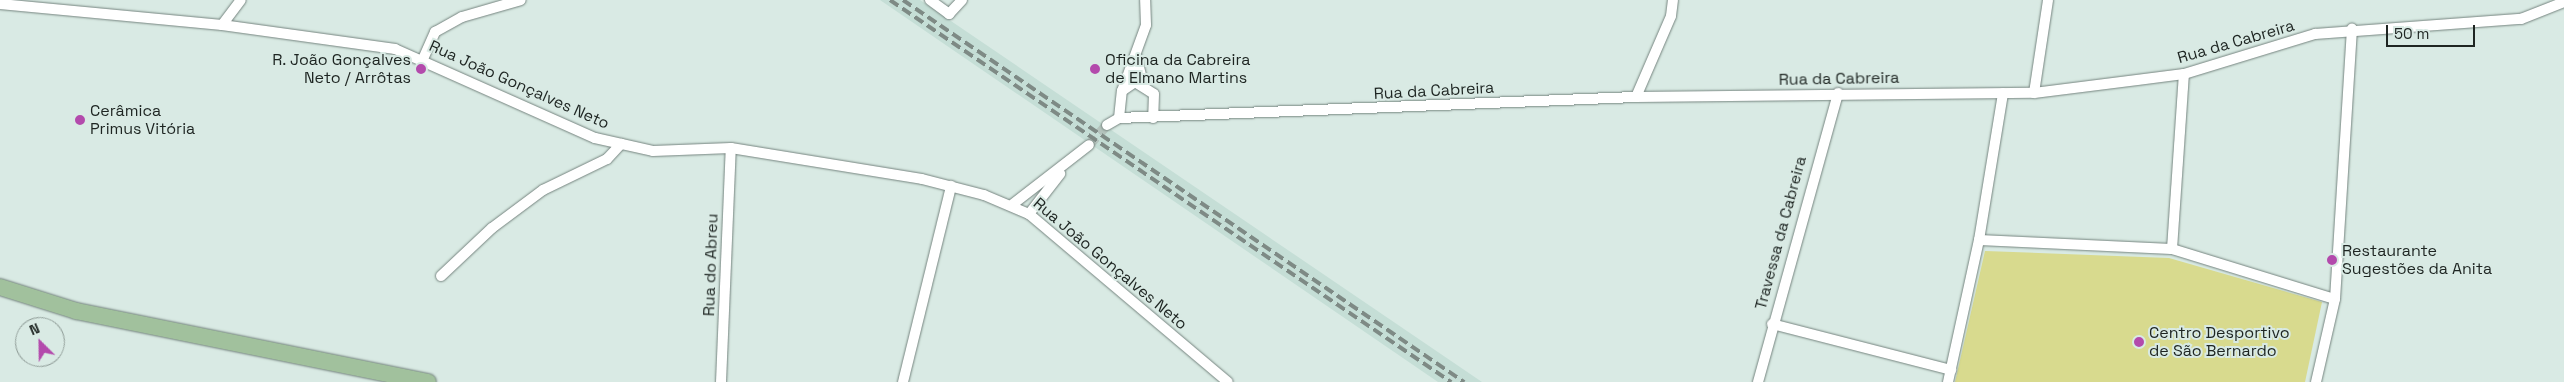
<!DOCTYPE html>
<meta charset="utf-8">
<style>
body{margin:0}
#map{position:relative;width:2564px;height:382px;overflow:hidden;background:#d9eae4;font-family:"Space Grotesk",sans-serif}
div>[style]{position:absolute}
.built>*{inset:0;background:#c5ded6}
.green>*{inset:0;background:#d8da8e}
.street-tunnel>*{height:10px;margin-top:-5px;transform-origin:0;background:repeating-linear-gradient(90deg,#b4c3bd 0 10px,transparent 0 15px)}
.roads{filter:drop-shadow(0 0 1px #75847f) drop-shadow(0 0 1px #75847f)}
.street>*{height:10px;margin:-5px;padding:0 5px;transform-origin:5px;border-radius:5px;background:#fff}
.primary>*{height:16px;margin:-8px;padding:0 8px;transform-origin:8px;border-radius:8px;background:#a1c19d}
.rail>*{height:4px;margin-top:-2px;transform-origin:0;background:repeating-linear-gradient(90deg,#7e8a85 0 10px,transparent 0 15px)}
.dots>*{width:14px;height:14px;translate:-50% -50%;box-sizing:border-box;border:2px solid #d9eae4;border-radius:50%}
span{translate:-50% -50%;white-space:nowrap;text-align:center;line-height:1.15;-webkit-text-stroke:4px #d9eae4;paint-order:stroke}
.street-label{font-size:16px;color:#1e2522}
.poi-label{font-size:16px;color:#1e2522}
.right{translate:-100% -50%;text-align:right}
.left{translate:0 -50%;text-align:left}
.north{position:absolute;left:15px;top:317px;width:50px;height:50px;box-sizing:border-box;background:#d9eae4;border:1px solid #8e9b96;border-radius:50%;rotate:337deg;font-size:14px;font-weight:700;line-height:20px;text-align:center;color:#1e2522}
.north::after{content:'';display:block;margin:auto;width:18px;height:22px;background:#b34aac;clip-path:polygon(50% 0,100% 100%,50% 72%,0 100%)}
.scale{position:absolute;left:2386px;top:25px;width:89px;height:22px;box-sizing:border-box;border:2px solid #1e2522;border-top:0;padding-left:6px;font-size:15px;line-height:18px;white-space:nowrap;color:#1e2522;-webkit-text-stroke:4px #d9eae4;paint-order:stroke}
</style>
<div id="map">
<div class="built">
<i style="clip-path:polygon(880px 0,920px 0,1482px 382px,1438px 382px)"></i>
</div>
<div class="green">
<i style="clip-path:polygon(1985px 251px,2169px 258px,2322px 302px,2305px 382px,1955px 382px)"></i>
</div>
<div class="street-tunnel">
<i style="left:1089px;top:145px;width:27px;rotate:-48deg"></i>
</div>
<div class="roads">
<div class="street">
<i style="left:930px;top:0;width:24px;rotate:36deg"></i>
<i style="left:949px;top:14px;width:19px;rotate:-47deg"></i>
<i style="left:0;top:4px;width:223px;rotate:5.4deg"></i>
<i style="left:222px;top:25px;width:175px;rotate:7.9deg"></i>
<i style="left:395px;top:49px;width:219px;rotate:24deg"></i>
<i style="left:595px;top:138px;width:59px;rotate:12.6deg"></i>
<i style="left:653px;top:151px;width:78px;rotate:-2.2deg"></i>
<i style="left:731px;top:148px;width:193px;rotate:9.2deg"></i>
<i style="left:922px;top:179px;width:64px;rotate:14.5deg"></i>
<i style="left:984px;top:195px;width:49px;rotate:22.9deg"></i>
<i style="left:1029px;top:214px;width:260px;rotate:40.2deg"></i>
<i style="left:222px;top:25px;width:31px;rotate:-53deg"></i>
<i style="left:1136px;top:55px;width:29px;rotate:76deg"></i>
<i style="left:423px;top:59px;width:30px;rotate:-66deg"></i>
<i style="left:435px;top:32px;width:31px;rotate:-29deg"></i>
<i style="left:462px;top:17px;width:61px;rotate:-16.1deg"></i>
<i style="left:1122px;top:91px;width:70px;rotate:-70deg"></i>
<i style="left:1146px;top:25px;width:25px;rotate:-92deg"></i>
<i style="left:2034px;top:93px;width:94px;rotate:-81.4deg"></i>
<i style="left:1636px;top:97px;width:88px;rotate:-66.6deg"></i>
<i style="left:1671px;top:16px;width:16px;rotate:-83deg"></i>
<i style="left:1119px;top:118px;width:27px;rotate:-84deg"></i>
<i style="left:1122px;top:91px;width:16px;rotate:-35deg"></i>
<i style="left:1135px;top:82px;width:22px;rotate:32deg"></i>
<i style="left:1154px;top:94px;width:24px;rotate:92deg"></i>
<i style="left:1107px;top:125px;width:14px;rotate:-30deg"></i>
<i style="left:1119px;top:118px;width:517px;rotate:-2.33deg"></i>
<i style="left:1636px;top:97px;width:398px;rotate:-0.6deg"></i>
<i style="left:2034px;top:93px;width:151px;rotate:-7.2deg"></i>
<i style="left:2184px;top:74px;width:137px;rotate:-17deg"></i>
<i style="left:2315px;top:34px;width:207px;rotate:-4.2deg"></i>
<i style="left:2521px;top:19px;width:46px;rotate:-21.6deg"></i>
<i style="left:1013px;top:204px;width:96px;rotate:-37.8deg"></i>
<i style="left:1029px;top:214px;width:51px;rotate:-52.2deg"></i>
<i style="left:1979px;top:240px;width:193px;rotate:2.7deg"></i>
<i style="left:2172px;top:249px;width:170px;rotate:17.1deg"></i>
<i style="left:2172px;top:249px;width:175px;rotate:-86.1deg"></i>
<i style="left:441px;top:276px;width:70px;rotate:-43.3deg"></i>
<i style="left:492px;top:228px;width:64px;rotate:-36.7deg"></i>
<i style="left:543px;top:190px;width:71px;rotate:-25.8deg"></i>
<i style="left:607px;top:159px;width:21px;rotate:-47deg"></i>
<i style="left:1772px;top:324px;width:185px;rotate:14.4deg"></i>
<i style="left:721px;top:382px;width:234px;rotate:-87.6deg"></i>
<i style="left:903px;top:382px;width:202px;rotate:-76.2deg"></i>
<i style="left:1758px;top:382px;width:300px;rotate:-74.5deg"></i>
<i style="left:1948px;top:382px;width:145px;rotate:-77.7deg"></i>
<i style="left:1979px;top:240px;width:149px;rotate:-80.7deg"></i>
<i style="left:2316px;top:382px;width:85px;rotate:-77.1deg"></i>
<i style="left:2335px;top:299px;width:271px;rotate:-86.4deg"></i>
</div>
<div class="primary">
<i style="left:0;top:287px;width:80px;rotate:17.5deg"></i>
<i style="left:76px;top:311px;width:359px;rotate:11.4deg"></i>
</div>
</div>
<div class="rail">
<i style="left:890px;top:0;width:679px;rotate:34.25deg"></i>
<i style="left:903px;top:0;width:679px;rotate:34.25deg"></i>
</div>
<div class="dots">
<i style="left:421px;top:69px;background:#b34aac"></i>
<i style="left:1095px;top:69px;background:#b34aac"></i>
<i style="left:80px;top:120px;background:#b34aac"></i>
<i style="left:2332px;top:260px;background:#b34aac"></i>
<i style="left:2139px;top:342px;background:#b34aac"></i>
</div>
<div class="street-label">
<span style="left:2236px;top:42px;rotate:-16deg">Rua da Cabreira</span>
<span style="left:1839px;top:79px;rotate:-1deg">Rua da Cabreira</span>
<span style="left:519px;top:85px;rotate:24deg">Rua João Gonçalves Neto</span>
<span style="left:1434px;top:91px;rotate:-3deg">Rua da Cabreira</span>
<span style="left:1781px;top:233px;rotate:-75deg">Travessa da Cabreira</span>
<span style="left:1110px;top:264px;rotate:40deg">Rua João Gonçalves Neto</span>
<span style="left:711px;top:265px;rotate:-88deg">Rua do Abreu</span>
</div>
<div class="poi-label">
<span class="right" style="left:411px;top:69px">R. João Gonçalves<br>Neto / Arrôtas</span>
<span class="left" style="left:1105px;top:69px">Oficina da Cabreira<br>de Elmano Martins</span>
<span class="left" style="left:90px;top:120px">Cerâmica<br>Primus Vitória</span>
<span class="left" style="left:2342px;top:260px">Restaurante<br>Sugestões da Anita</span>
<span class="left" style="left:2149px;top:342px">Centro Desportivo<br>de São Bernardo</span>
</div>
<div class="north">N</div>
<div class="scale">50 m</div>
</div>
